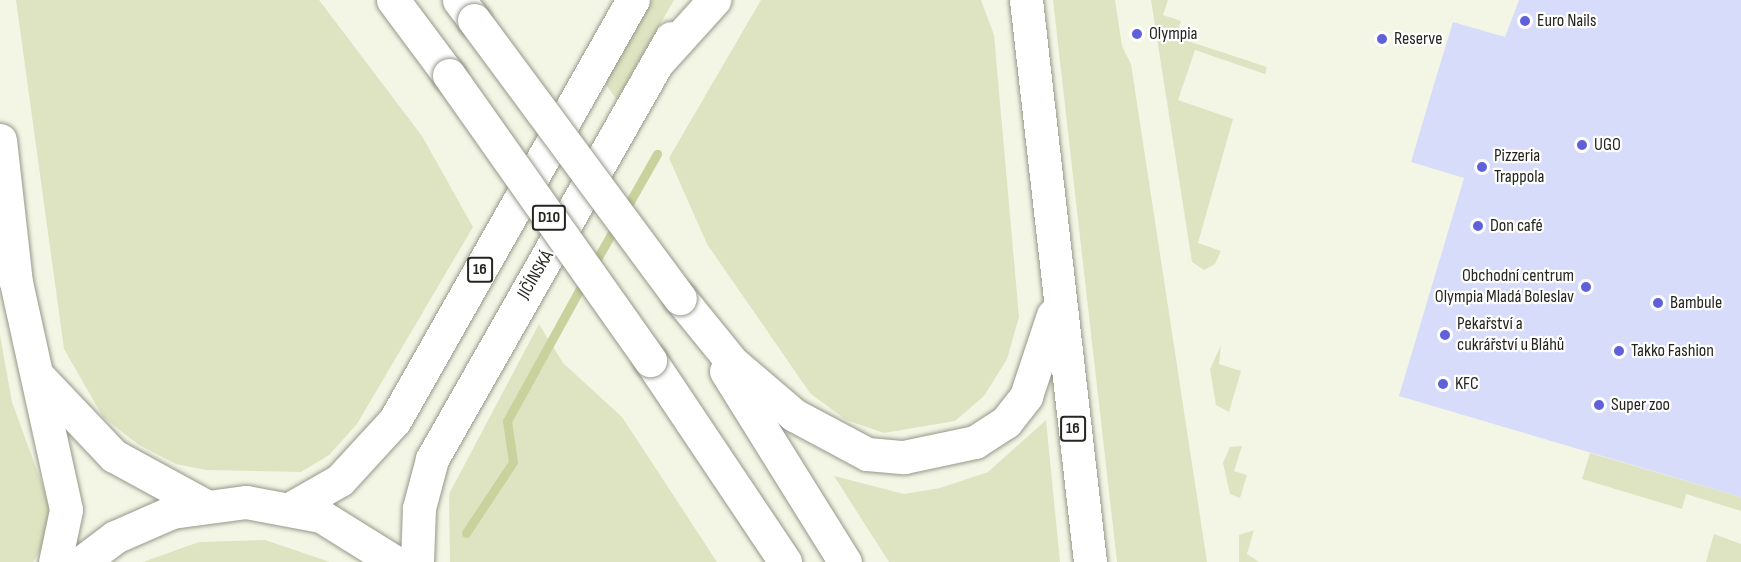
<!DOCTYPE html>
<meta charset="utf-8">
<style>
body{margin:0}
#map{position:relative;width:1741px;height:562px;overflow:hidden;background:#f3f6e5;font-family:"Sofia Sans Condensed",sans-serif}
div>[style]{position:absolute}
.green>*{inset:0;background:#dee4c2}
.stream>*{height:9px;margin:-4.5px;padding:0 4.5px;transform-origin:4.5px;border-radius:4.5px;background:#c9d29c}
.building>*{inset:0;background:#d7dcfb}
.roads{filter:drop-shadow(0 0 2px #959889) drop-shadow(0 0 2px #959889)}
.major>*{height:33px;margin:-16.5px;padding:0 16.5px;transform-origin:16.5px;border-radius:16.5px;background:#fff}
.highway>*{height:33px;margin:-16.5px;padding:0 16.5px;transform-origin:16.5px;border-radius:16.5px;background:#fff}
.bridges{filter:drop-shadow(0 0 2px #959889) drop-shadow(0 0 2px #959889)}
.highway-bridge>*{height:33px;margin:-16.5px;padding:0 16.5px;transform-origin:16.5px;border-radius:16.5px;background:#fff}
.dots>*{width:16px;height:16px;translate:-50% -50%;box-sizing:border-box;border:3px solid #fff;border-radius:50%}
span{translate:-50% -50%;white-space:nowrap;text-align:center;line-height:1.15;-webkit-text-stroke:4.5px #fff;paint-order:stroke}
.shield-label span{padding:2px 4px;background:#fff;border:2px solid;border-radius:4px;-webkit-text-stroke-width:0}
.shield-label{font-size:16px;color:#252620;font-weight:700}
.poi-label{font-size:18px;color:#252620}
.left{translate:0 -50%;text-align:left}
.right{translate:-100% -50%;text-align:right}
.street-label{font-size:18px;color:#252620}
</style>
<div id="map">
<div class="green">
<i style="clip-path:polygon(16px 0,319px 0,422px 136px,473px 227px,357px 424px,329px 455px,301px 472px,206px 470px,176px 464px,139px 445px,103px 417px,64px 349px)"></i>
<i style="clip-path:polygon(652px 0,674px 0,617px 100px,604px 82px)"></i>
<i style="clip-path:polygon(761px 0,981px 0,994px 35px,1019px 317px,1007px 359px,984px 396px,955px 421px,884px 433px,846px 420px,810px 393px,707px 244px,669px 158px)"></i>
<i style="clip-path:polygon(1053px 0,1115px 0,1122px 46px,1131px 64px,1207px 562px,1117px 562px)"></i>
<i style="clip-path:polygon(1151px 0,1168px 0,1163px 15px,1181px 21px,1176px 37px,1267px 67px,1265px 74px,1195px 50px,1178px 100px,1233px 119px,1198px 243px,1221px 251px,1215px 264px,1204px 270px,1192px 262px)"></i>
<i style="clip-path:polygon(539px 324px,563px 363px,622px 417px,717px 562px,450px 562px,449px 494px)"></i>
<i style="clip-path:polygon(0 335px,12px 402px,50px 506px,46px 541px,33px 562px,0 562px)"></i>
<i style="clip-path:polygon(1221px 345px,1219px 364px,1241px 371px,1229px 412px,1216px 405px,1210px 369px)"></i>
<i style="clip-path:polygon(1046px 420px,1060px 562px,889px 562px,834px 476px,904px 494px,940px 488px,988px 472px)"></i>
<i style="clip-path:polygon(1242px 446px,1234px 471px,1247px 475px,1240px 498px,1230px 494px,1223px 463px,1230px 447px)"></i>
<i style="clip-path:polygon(1590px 453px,1741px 497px,1741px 511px,1686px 494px,1682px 509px,1582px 479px)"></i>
<i style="clip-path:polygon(1254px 530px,1247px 554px,1259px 562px,1239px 562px,1239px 535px)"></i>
<i style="clip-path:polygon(1714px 534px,1741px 544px,1741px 562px,1706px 562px)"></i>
<i style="clip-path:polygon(265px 540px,330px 562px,143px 562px,199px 542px)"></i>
</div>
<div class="stream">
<i style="left:624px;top:212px;width:67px;rotate:-60.4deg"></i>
<i style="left:593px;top:266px;width:48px;rotate:-60.3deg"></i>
<i style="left:466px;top:533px;width:85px;rotate:-56.5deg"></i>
<i style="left:513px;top:462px;width:41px;rotate:-98.3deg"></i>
<i style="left:507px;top:421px;width:163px;rotate:-61.1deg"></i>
</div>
<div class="building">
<i style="clip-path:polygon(1519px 0,1741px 0,1741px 497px,1399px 396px,1464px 178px,1411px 162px,1432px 91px,1453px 22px,1505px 37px)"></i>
</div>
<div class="roads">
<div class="major">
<i style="left:291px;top:508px;width:56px;rotate:-29.7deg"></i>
<i style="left:340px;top:480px;width:81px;rotate:-47.5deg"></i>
<i style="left:395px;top:420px;width:483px;rotate:-60.5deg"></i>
<i style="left:82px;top:562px;width:41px;rotate:-37.1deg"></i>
<i style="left:115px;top:537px;width:62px;rotate:-23.7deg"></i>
<i style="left:172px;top:512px;width:75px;rotate:-7.7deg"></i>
<i style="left:246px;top:502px;width:76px;rotate:10.6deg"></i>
<i style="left:321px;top:516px;width:87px;rotate:31.9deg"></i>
<i style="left:417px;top:562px;width:54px;rotate:-87.9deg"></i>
<i style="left:419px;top:508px;width:51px;rotate:-75.1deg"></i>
<i style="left:432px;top:459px;width:484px;rotate:-60.4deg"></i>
</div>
<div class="highway">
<i style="left:393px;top:0;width:94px;rotate:53.3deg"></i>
<i style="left:459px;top:0;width:25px;rotate:53deg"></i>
<i style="left:1026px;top:0;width:566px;rotate:83.5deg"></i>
<i style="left:658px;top:62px;width:84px;rotate:-47.9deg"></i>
<i style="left:0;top:140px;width:143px;rotate:83.6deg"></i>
<i style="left:16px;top:282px;width:233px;rotate:77.6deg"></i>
<i style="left:66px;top:510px;width:53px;rotate:101.9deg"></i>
<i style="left:680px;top:298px;width:82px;rotate:50.9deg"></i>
<i style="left:732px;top:362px;width:82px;rotate:40.5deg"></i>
<i style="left:794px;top:415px;width:83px;rotate:28.1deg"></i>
<i style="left:867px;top:454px;width:37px;rotate:5deg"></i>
<i style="left:904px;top:457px;width:73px;rotate:-11.9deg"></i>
<i style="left:975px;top:442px;width:37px;rotate:-33deg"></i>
<i style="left:1006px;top:422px;width:33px;rotate:-52deg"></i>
<i style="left:1026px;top:396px;width:85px;rotate:-71.6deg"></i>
<i style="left:650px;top:360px;width:243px;rotate:56.2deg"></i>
<i style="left:726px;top:371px;width:225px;rotate:58.1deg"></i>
<i style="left:39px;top:377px;width:109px;rotate:46.5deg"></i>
<i style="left:114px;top:456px;width:100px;rotate:28.6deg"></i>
</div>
</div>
<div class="bridges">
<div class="highway-bridge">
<i style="left:474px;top:20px;width:346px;rotate:53.5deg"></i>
<i style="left:449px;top:75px;width:349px;rotate:54.8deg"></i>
</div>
</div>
<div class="dots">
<i style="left:1525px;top:21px;background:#6061da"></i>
<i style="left:1137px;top:34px;background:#6061da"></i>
<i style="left:1382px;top:39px;background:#6061da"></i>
<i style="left:1582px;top:145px;background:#6061da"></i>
<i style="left:1482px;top:167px;background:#6061da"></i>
<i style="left:1478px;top:226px;background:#6061da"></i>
<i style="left:1586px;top:287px;background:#6061da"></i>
<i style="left:1658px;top:303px;background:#6061da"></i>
<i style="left:1445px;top:335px;background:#6061da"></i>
<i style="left:1619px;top:351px;background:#6061da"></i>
<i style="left:1443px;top:384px;background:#6061da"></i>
<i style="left:1599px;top:405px;background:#6061da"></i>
</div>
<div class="shield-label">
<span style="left:549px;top:218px">D10</span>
<span style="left:480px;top:270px">16</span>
<span style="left:1073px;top:429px">16</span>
</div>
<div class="poi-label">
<span class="left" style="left:1537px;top:21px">Euro Nails</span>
<span class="left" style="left:1149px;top:34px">Olympia</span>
<span class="left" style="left:1394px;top:39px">Reserve</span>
<span class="left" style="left:1594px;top:145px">UGO</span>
<span class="left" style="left:1494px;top:167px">Pizzeria<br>Trappola</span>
<span class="left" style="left:1490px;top:226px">Don café</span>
<span class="right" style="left:1574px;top:287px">Obchodní centrum<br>Olympia Mladá Boleslav</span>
<span class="left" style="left:1670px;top:303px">Bambule</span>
<span class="left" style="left:1457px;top:335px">Pekařství a<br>cukrářství u Bláhů</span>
<span class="left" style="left:1631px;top:351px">Takko Fashion</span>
<span class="left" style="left:1455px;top:384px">KFC</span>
<span class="left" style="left:1611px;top:405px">Super zoo</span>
</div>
<div class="street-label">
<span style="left:536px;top:275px;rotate:-59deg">JIČÍNSKÁ</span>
</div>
</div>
